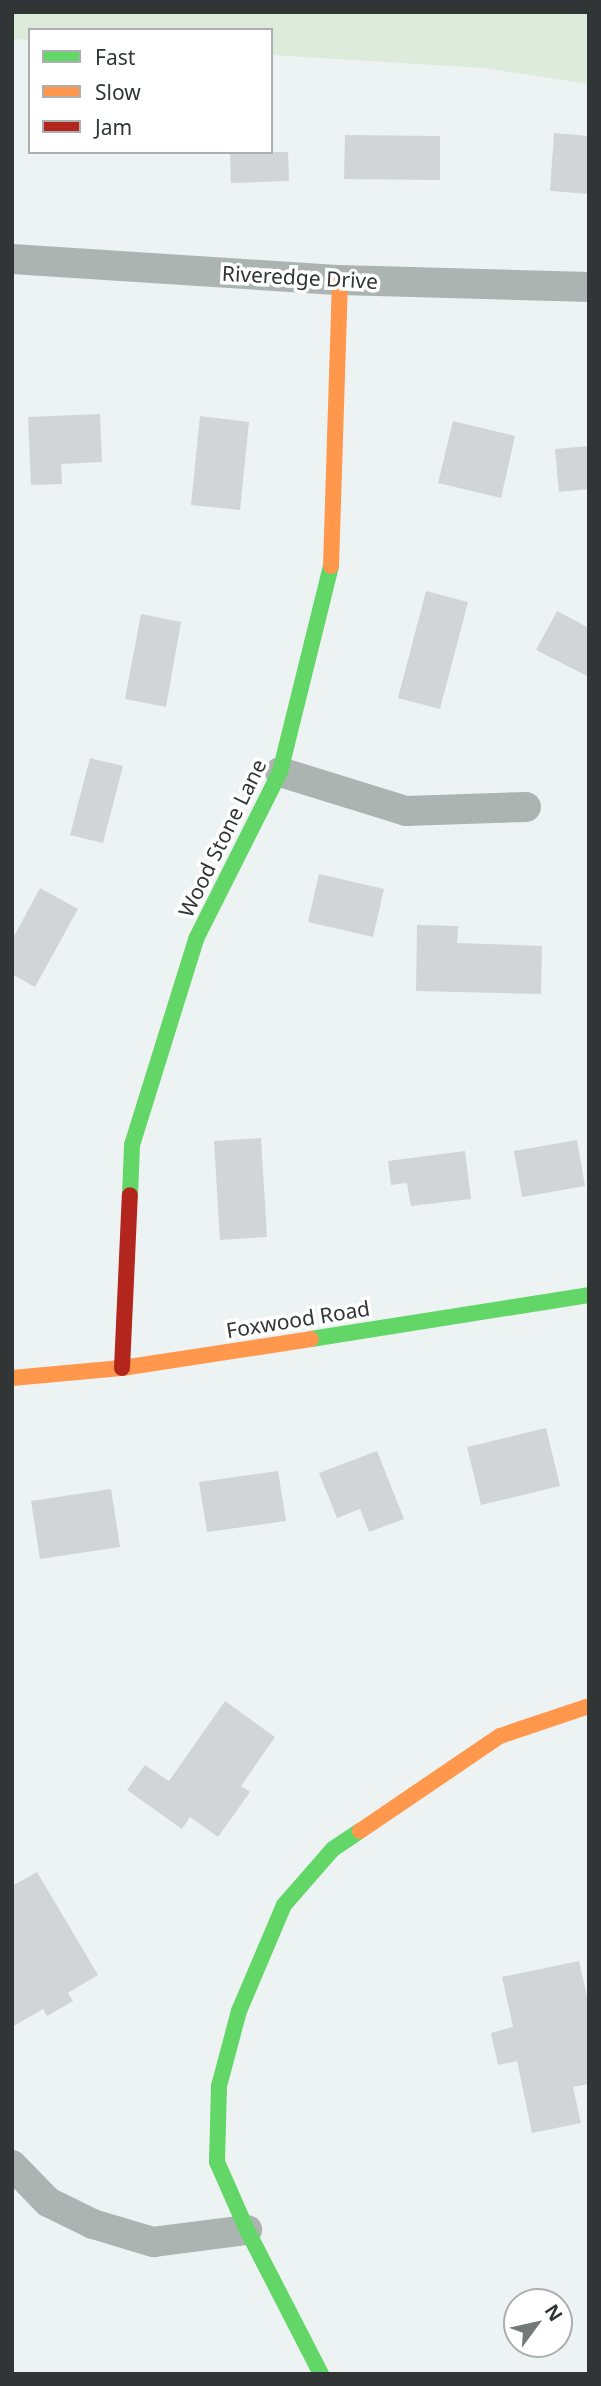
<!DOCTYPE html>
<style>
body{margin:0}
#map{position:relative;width:601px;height:2386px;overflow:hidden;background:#edf3f3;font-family:"Noto Sans",sans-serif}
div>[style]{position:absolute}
.green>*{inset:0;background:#dcebda}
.building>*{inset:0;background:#d1d5d6}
.street>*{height:30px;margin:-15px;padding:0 15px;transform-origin:15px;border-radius:15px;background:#acb4b2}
.fast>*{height:16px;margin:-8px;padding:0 8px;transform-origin:8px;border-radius:8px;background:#63d668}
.slow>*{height:16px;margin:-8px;padding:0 8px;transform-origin:8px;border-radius:8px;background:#ff974d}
.jam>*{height:16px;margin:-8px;padding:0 8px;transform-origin:8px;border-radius:8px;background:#b3261e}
span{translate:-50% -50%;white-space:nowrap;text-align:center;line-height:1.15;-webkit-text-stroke:7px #fff;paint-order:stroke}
.street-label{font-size:21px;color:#313536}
.frame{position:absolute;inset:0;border:14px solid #313536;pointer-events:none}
.legend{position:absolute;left:28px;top:28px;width:245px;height:126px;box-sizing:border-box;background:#fff;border:2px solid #adaeaf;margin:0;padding:9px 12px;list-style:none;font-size:21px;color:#313536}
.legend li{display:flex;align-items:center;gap:14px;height:35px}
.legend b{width:35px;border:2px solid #adaeaf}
.north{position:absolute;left:503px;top:2288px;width:70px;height:70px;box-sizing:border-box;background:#fff;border:2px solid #adaeaf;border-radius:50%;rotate:57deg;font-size:19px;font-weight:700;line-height:28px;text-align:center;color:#313536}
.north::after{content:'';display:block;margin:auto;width:24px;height:32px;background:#737878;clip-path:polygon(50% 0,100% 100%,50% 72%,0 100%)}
</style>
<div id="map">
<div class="green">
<i style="clip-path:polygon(12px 12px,589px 12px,589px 84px,483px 68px,271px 55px,271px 30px,30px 30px,30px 40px,12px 39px)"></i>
</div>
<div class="building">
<i style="clip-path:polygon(554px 133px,589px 136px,589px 194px,550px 191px)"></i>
<i style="clip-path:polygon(345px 135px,440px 136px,440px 180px,344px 179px)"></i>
<i style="clip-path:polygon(230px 152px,288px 152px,289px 181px,231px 183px)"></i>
<i style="clip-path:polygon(100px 414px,102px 462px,61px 464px,62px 484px,31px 485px,28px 417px)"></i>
<i style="clip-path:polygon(200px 416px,249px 422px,240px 510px,191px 505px)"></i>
<i style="clip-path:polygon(453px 421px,515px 436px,501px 498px,438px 483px)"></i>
<i style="clip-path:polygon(589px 446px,589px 489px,559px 492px,555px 449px)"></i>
<i style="clip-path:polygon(426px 591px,468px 602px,440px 709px,398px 698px)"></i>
<i style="clip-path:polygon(557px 611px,589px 628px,589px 677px,536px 650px)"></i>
<i style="clip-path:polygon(141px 614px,181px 622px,166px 707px,125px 699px)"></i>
<i style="clip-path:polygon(90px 758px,123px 766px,103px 843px,70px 835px)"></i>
<i style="clip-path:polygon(319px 874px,384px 889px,373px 937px,308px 922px)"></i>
<i style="clip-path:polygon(40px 888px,78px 909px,35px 987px,12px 974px,12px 940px)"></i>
<i style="clip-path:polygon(417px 925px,458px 926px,457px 943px,542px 946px,541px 994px,416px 991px)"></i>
<i style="clip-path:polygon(261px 1138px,267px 1237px,220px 1240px,214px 1141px)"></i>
<i style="clip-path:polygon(577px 1140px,585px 1186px,522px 1197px,514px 1151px)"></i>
<i style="clip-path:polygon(465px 1151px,471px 1199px,411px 1206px,407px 1183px,391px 1185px,388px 1161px)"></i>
<i style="clip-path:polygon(546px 1428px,560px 1486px,481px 1505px,467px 1447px)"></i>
<i style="clip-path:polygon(377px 1451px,404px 1519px,369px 1532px,360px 1509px,337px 1518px,319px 1473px)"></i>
<i style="clip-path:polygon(278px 1471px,286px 1521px,207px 1532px,199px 1482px)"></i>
<i style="clip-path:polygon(111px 1489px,120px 1547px,40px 1559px,31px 1501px)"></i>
<i style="clip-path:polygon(225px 1701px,275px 1737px,241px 1786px,250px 1792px,218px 1837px,190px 1817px,182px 1829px,127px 1790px,145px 1765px,169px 1781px)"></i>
<i style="clip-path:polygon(37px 1872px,98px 1975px,68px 1993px,73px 2001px,47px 2016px,43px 2009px,12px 2027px,12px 1886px)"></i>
<i style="clip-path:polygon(579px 1961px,589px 2005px,589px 2084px,573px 2087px,581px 2123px,532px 2133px,517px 2061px,498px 2065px,491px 2033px,513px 2027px,502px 1977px)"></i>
</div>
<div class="street">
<i style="left:12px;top:259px;width:329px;rotate:3.7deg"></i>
<i style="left:340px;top:280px;width:249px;rotate:1.6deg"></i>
<i style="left:280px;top:772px;width:132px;rotate:17.2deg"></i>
<i style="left:406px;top:811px;width:120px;rotate:-1.9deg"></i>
<i style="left:12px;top:2165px;width:52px;rotate:45.8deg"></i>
<i style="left:48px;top:2202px;width:50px;rotate:26.1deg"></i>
<i style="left:93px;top:2224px;width:63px;rotate:16.7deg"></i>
<i style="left:153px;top:2242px;width:95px;rotate:-7.3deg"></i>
</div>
<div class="fast">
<i style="left:130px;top:1195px;width:50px;rotate:-87.7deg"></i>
<i style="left:132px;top:1145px;width:216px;rotate:-72.7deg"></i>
<i style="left:196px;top:939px;width:187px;rotate:-63.3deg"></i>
<i style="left:280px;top:772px;width:212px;rotate:-76.1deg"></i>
<i style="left:311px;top:1339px;width:281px;rotate:-9deg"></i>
<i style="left:321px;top:2374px;width:162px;rotate:-117.2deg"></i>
<i style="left:247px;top:2230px;width:74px;rotate:-113.8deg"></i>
<i style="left:217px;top:2162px;width:76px;rotate:-88.5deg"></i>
<i style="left:219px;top:2086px;width:78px;rotate:-75.1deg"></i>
<i style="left:239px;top:2011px;width:115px;rotate:-67deg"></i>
<i style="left:284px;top:1905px;width:74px;rotate:-48.8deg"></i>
<i style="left:333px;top:1849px;width:32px;rotate:-34deg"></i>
</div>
<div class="slow">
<i style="left:331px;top:566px;width:286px;rotate:-88.2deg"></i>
<i style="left:12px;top:1378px;width:110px;rotate:-5.2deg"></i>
<i style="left:122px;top:1368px;width:191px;rotate:-8.7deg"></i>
<i style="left:360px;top:1831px;width:169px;rotate:-34.2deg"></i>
<i style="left:500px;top:1736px;width:94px;rotate:-18.6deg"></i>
</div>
<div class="jam">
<i style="left:122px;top:1368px;width:173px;rotate:-87.4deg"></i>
</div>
<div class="street-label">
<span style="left:300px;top:277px;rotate:3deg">Riveredge Drive</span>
<span style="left:222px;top:838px;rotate:-64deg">Wood Stone Lane</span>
<span style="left:298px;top:1319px;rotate:-9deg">Foxwood Road</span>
</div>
<div class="frame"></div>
<ul class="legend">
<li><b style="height:9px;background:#63d668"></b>Fast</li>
<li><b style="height:9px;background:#ff974d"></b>Slow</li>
<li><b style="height:9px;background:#b3261e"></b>Jam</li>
</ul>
<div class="north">N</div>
</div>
